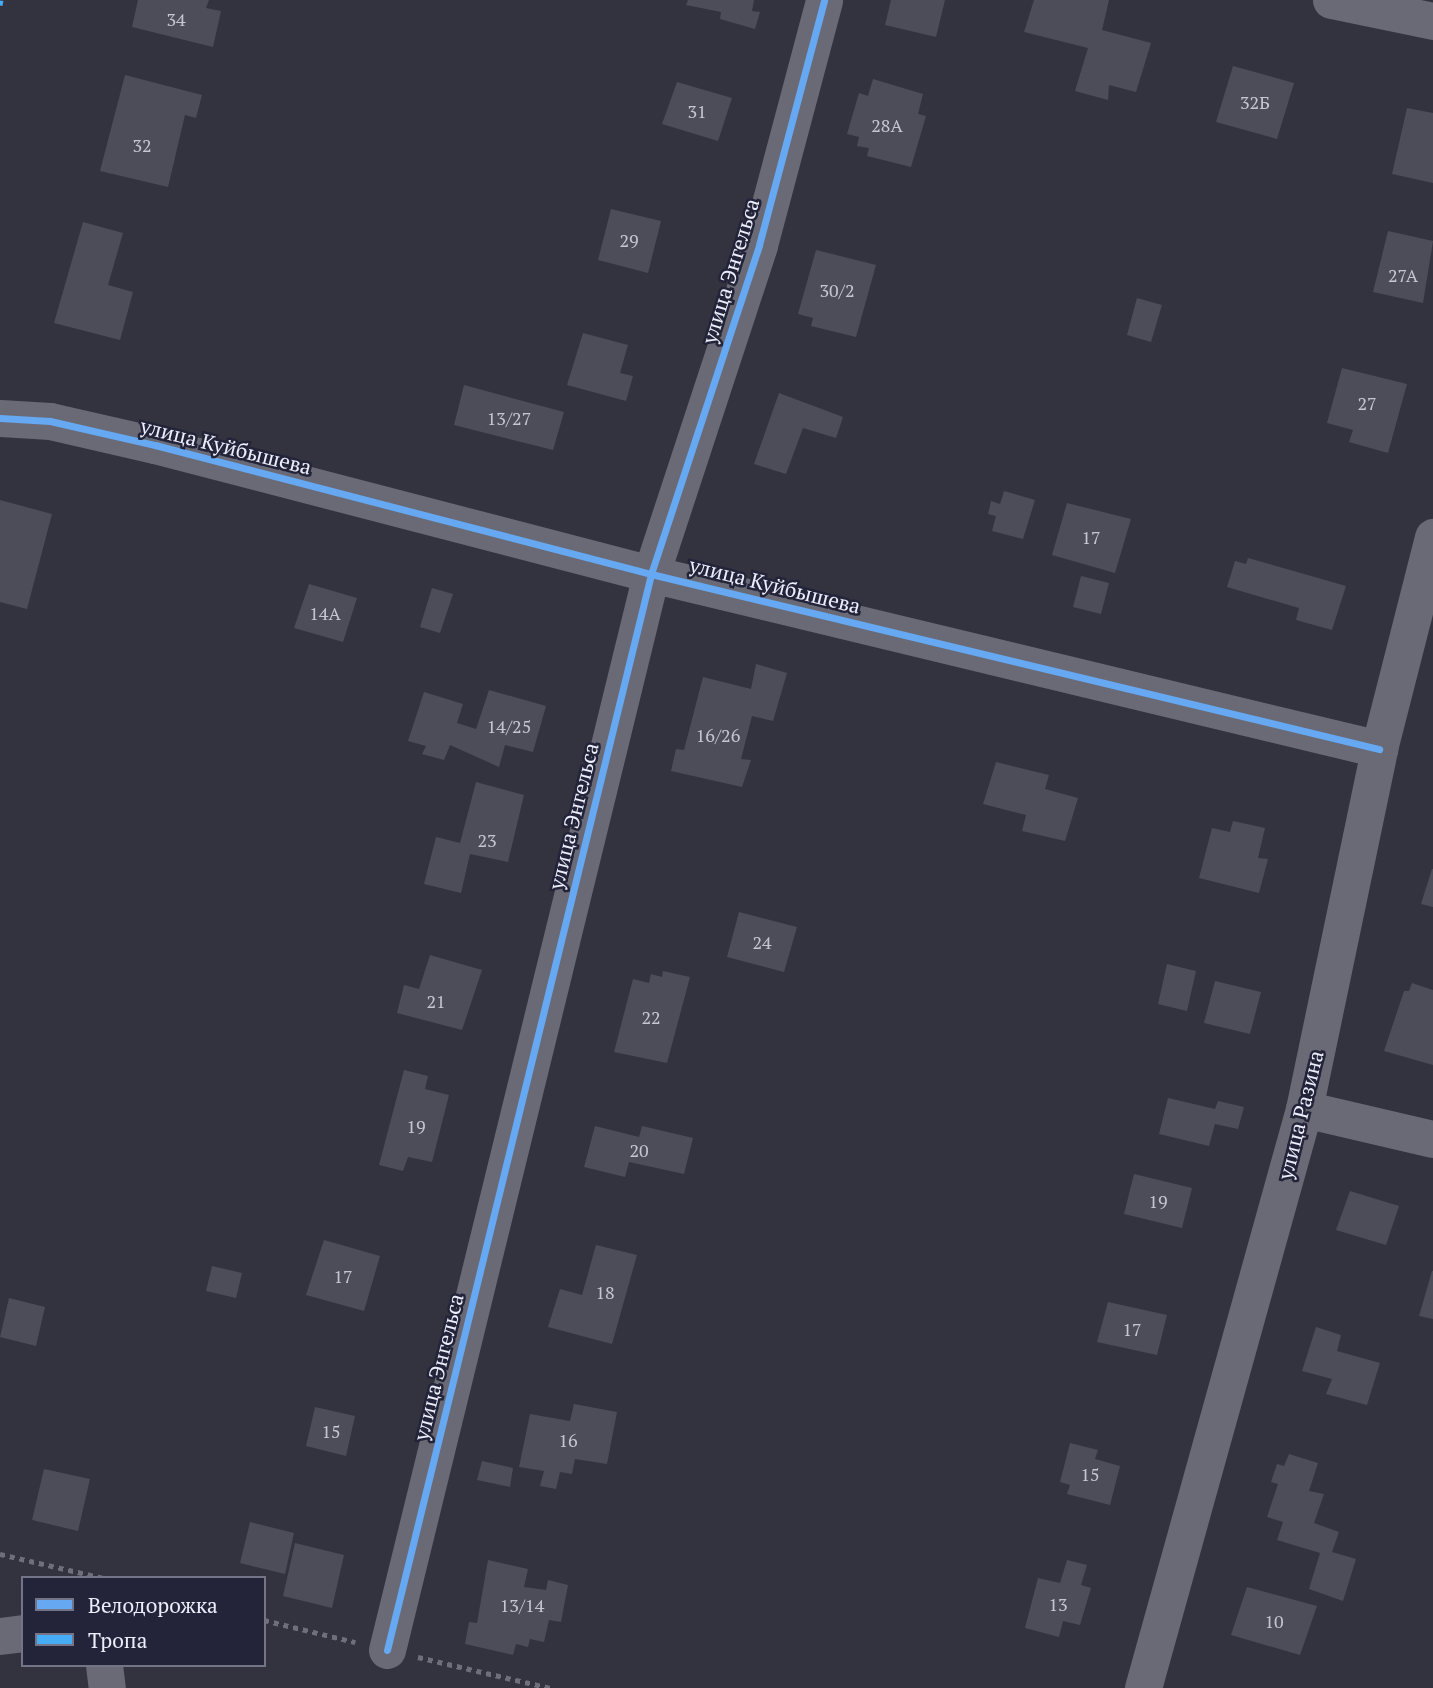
<!DOCTYPE html>
<meta charset="utf-8">
<style>
body{margin:0}
#map{position:relative;width:1433px;height:1688px;overflow:hidden;background:#32333f;font-family:"PT Serif",serif}
div>[style]{position:absolute}
.building>*{inset:0;background:#4d4d59}
.path>*{height:4.5px;margin-top:-2.25px;transform-origin:0;background:repeating-linear-gradient(90deg,#6f6f7a 0 5px,transparent 0 10px)}
.minor>*{height:37px;margin:-18.5px;padding:0 18.5px;transform-origin:18.5px;border-radius:18.5px;background:#696a75}
.quiet>*{height:5px;margin-top:-2.5px;transform-origin:0;background:repeating-linear-gradient(90deg,#46acf6 0 10px,transparent 0 15px)}
.cycleway>*{height:7px;margin:-3.5px;padding:0 3.5px;transform-origin:3.5px;border-radius:3.5px;background:#66a8f1}
span{translate:-50% -50%;white-space:nowrap;text-align:center;line-height:1.15;-webkit-text-stroke:5px #232439;paint-order:stroke}
.number-label{font-size:18px;color:#c4c6d3}
.number-label span{-webkit-text-stroke-width:0}
.street-label{font-size:21px;color:#eceefc}
.legend{position:absolute;left:21px;top:1576px;width:245px;height:91px;box-sizing:border-box;background:#232439;border:2px solid #737587;margin:0;padding:9px 12px;list-style:none;font-size:21px;color:#eceefc}
.legend li{display:flex;align-items:center;gap:14px;height:35px}
.legend b{width:35px;border:2px solid #737587}
</style>
<div id="map">
<div class="building">
<i style="clip-path:polygon(138px 0,209px 0,206px 8px,221px 11px,213px 47px,132px 27px)"></i>
<i style="clip-path:polygon(688px 0,754px 0,752px 11px,760px 12px,755px 29px,720px 19px,721px 12px,686px 5px)"></i>
<i style="clip-path:polygon(891px 0,945px 0,936px 37px,885px 25px)"></i>
<i style="clip-path:polygon(1034px 0,1109px 0,1102px 30px,1151px 43px,1136px 92px,1109px 85px,1108px 100px,1075px 91px,1088px 48px,1024px 32px)"></i>
<i style="clip-path:polygon(1233px 66px,1294px 83px,1277px 139px,1216px 122px)"></i>
<i style="clip-path:polygon(125px 75px,202px 95px,196px 118px,185px 115px,168px 187px,100px 171px)"></i>
<i style="clip-path:polygon(873px 79px,923px 94px,918px 114px,926px 116px,911px 167px,867px 156px,869px 148px,857px 146px,859px 137px,847px 134px,859px 93px,868px 96px)"></i>
<i style="clip-path:polygon(677px 82px,732px 98px,718px 141px,662px 124px)"></i>
<i style="clip-path:polygon(1407px 108px,1433px 113px,1433px 183px,1392px 174px)"></i>
<i style="clip-path:polygon(611px 209px,661px 221px,648px 273px,598px 260px)"></i>
<i style="clip-path:polygon(83px 222px,123px 233px,108px 285px,133px 292px,120px 340px,54px 323px)"></i>
<i style="clip-path:polygon(1388px 231px,1433px 241px,1423px 303px,1373px 292px)"></i>
<i style="clip-path:polygon(816px 250px,876px 265px,856px 337px,811px 326px,813px 318px,798px 314px)"></i>
<i style="clip-path:polygon(1137px 298px,1162px 305px,1151px 342px,1127px 335px)"></i>
<i style="clip-path:polygon(583px 333px,628px 345px,620px 373px,633px 376px,626px 401px,567px 385px)"></i>
<i style="clip-path:polygon(1342px 368px,1407px 384px,1388px 453px,1349px 442px,1353px 430px,1327px 423px)"></i>
<i style="clip-path:polygon(464px 385px,564px 412px,553px 450px,454px 425px)"></i>
<i style="clip-path:polygon(779px 393px,843px 417px,836px 438px,803px 428px,786px 474px,754px 464px)"></i>
<i style="clip-path:polygon(1004px 491px,1035px 500px,1023px 539px,992px 531px,996px 516px,988px 514px,991px 501px,1000px 504px)"></i>
<i style="clip-path:polygon(0 500px,52px 514px,27px 609px,0 602px)"></i>
<i style="clip-path:polygon(1067px 503px,1131px 519px,1115px 573px,1052px 555px)"></i>
<i style="clip-path:polygon(1248px 558px,1346px 586px,1332px 630px,1296px 620px,1299px 608px,1227px 587px,1235px 561px,1246px 564px)"></i>
<i style="clip-path:polygon(1081px 576px,1109px 583px,1101px 614px,1073px 607px)"></i>
<i style="clip-path:polygon(309px 584px,357px 598px,343px 642px,294px 628px)"></i>
<i style="clip-path:polygon(432px 588px,453px 594px,440px 633px,420px 627px)"></i>
<i style="clip-path:polygon(756px 664px,787px 673px,773px 721px,752px 716px,741px 759px,751px 760px,742px 787px,671px 771px,676px 749px,684px 750px,703px 677px,751px 689px)"></i>
<i style="clip-path:polygon(489px 690px,546px 706px,533px 752px,505px 745px,499px 767px,450px 745px,444px 760px,422px 754px,426px 746px,408px 741px,424px 692px,463px 704px,457px 723px,476px 729px)"></i>
<i style="clip-path:polygon(996px 762px,1049px 775px,1045px 789px,1078px 798px,1065px 841px,1022px 831px,1026px 815px,983px 804px)"></i>
<i style="clip-path:polygon(476px 782px,524px 795px,508px 862px,470px 854px,461px 893px,424px 884px,436px 837px,460px 843px)"></i>
<i style="clip-path:polygon(1233px 821px,1265px 828px,1258px 858px,1268px 859px,1259px 893px,1199px 878px,1212px 828px,1230px 832px)"></i>
<i style="clip-path:polygon(1432px 869px,1433px 869px,1433px 907px,1421px 904px)"></i>
<i style="clip-path:polygon(739px 912px,797px 927px,784px 972px,727px 957px)"></i>
<i style="clip-path:polygon(430px 955px,482px 970px,462px 1030px,397px 1013px,404px 985px,419px 989px)"></i>
<i style="clip-path:polygon(1167px 964px,1196px 971px,1187px 1011px,1158px 1004px)"></i>
<i style="clip-path:polygon(663px 971px,690px 977px,667px 1063px,614px 1052px,633px 979px,649px 983px,651px 974px,662px 977px)"></i>
<i style="clip-path:polygon(1215px 981px,1261px 992px,1250px 1034px,1204px 1023px)"></i>
<i style="clip-path:polygon(1412px 983px,1433px 990px,1433px 1065px,1384px 1051px,1404px 991px,1409px 991px)"></i>
<i style="clip-path:polygon(404px 1070px,428px 1076px,425px 1089px,449px 1095px,432px 1162px,408px 1157px,403px 1171px,379px 1165px)"></i>
<i style="clip-path:polygon(1168px 1098px,1215px 1109px,1218px 1101px,1244px 1107px,1238px 1129px,1215px 1124px,1209px 1146px,1159px 1134px)"></i>
<i style="clip-path:polygon(595px 1126px,639px 1137px,642px 1126px,693px 1138px,684px 1174px,629px 1162px,625px 1177px,584px 1167px)"></i>
<i style="clip-path:polygon(1134px 1174px,1192px 1188px,1182px 1228px,1124px 1214px)"></i>
<i style="clip-path:polygon(1350px 1191px,1399px 1206px,1386px 1245px,1336px 1230px)"></i>
<i style="clip-path:polygon(324px 1240px,380px 1256px,364px 1311px,306px 1295px)"></i>
<i style="clip-path:polygon(596px 1245px,637px 1255px,612px 1344px,548px 1327px,560px 1289px,582px 1295px)"></i>
<i style="clip-path:polygon(212px 1266px,242px 1273px,236px 1298px,206px 1291px)"></i>
<i style="clip-path:polygon(1432px 1271px,1433px 1271px,1433px 1319px,1419px 1316px)"></i>
<i style="clip-path:polygon(9px 1298px,45px 1307px,36px 1346px,0 1337px)"></i>
<i style="clip-path:polygon(1108px 1302px,1167px 1315px,1157px 1355px,1097px 1342px)"></i>
<i style="clip-path:polygon(1316px 1327px,1341px 1335px,1337px 1351px,1380px 1363px,1367px 1405px,1326px 1394px,1332px 1379px,1302px 1371px)"></i>
<i style="clip-path:polygon(574px 1404px,617px 1412px,607px 1464px,575px 1459px,572px 1474px,560px 1472px,556px 1489px,540px 1486px,544px 1471px,519px 1467px,530px 1414px,570px 1421px)"></i>
<i style="clip-path:polygon(315px 1407px,355px 1416px,346px 1456px,306px 1446px)"></i>
<i style="clip-path:polygon(1070px 1443px,1098px 1450px,1095px 1459px,1120px 1466px,1110px 1505px,1067px 1494px,1070px 1485px,1060px 1482px)"></i>
<i style="clip-path:polygon(1289px 1454px,1318px 1463px,1309px 1491px,1324px 1494px,1314px 1523px,1339px 1532px,1332px 1552px,1356px 1559px,1343px 1601px,1309px 1589px,1320px 1553px,1277px 1540px,1283px 1522px,1267px 1517px,1278px 1484px,1271px 1482px,1277px 1464px,1284px 1466px)"></i>
<i style="clip-path:polygon(482px 1461px,513px 1468px,510px 1487px,477px 1480px)"></i>
<i style="clip-path:polygon(44px 1469px,90px 1479px,78px 1531px,32px 1520px)"></i>
<i style="clip-path:polygon(250px 1522px,294px 1533px,285px 1574px,240px 1563px)"></i>
<i style="clip-path:polygon(295px 1543px,344px 1555px,332px 1608px,283px 1596px)"></i>
<i style="clip-path:polygon(488px 1560px,528px 1569px,524px 1587px,546px 1590px,548px 1580px,568px 1585px,561px 1622px,549px 1620px,544px 1642px,530px 1639px,528px 1647px,516px 1644px,513px 1655px,465px 1644px,469px 1622px,477px 1623px)"></i>
<i style="clip-path:polygon(1067px 1560px,1087px 1565px,1081px 1585px,1091px 1588px,1080px 1625px,1063px 1621px,1059px 1637px,1025px 1628px,1038px 1578px,1060px 1583px)"></i>
<i style="clip-path:polygon(1247px 1587px,1317px 1606px,1300px 1655px,1231px 1635px)"></i>
</div>
<div class="path">
<i style="left:0;top:1554px;width:106px;rotate:13.1deg"></i>
<i style="left:264px;top:1620px;width:94px;rotate:13.6deg"></i>
<i style="left:418px;top:1657px;width:136px;rotate:13.2deg"></i>
</div>
<div class="minor">
<i style="left:1331px;top:0;width:104px;rotate:11.6deg"></i>
<i style="left:0;top:418px;width:50px;rotate:3.4deg"></i>
<i style="left:50px;top:421px;width:108px;rotate:12.9deg"></i>
<i style="left:155px;top:445px;width:513px;rotate:14.58deg"></i>
<i style="left:651px;top:574px;width:749px;rotate:13.52deg"></i>
<i style="left:1304px;top:1109px;width:132px;rotate:13.1deg"></i>
<i style="left:0;top:1636px;width:23px;rotate:-7deg"></i>
<i style="left:387px;top:1650px;width:1108px;rotate:-76.21deg"></i>
<i style="left:651px;top:574px;width:346px;rotate:-71.8deg"></i>
<i style="left:759px;top:245px;width:253px;rotate:-75.1deg"></i>
<i style="left:104px;top:1665px;width:23px;rotate:83deg"></i>
<i style="left:1143px;top:1688px;width:601px;rotate:-74.46deg"></i>
<i style="left:1304px;top:1109px;width:368px;rotate:-78.2deg"></i>
<i style="left:1379px;top:749px;width:219px;rotate:-75.7deg"></i>
</div>
<div class="quiet">
<i style="left:0;top:5px;width:5px;rotate:-79deg"></i>
</div>
<div class="cycleway">
<i style="left:0;top:418px;width:50px;rotate:3.4deg"></i>
<i style="left:50px;top:421px;width:108px;rotate:12.9deg"></i>
<i style="left:155px;top:445px;width:513px;rotate:14.58deg"></i>
<i style="left:651px;top:574px;width:749px;rotate:13.52deg"></i>
<i style="left:387px;top:1650px;width:1108px;rotate:-76.21deg"></i>
<i style="left:651px;top:574px;width:346px;rotate:-71.8deg"></i>
<i style="left:759px;top:245px;width:253px;rotate:-75.1deg"></i>
</div>
<div class="number-label">
<span style="left:176px;top:19px">34</span>
<span style="left:1255px;top:102px">32Б</span>
<span style="left:697px;top:111px">31</span>
<span style="left:887px;top:125px">28А</span>
<span style="left:142px;top:145px">32</span>
<span style="left:629px;top:240px">29</span>
<span style="left:1403px;top:275px">27А</span>
<span style="left:837px;top:290px">30/2</span>
<span style="left:1367px;top:403px">27</span>
<span style="left:509px;top:418px">13/27</span>
<span style="left:1091px;top:537px">17</span>
<span style="left:325px;top:613px">14А</span>
<span style="left:509px;top:726px">14/25</span>
<span style="left:718px;top:735px">16/26</span>
<span style="left:487px;top:840px">23</span>
<span style="left:762px;top:942px">24</span>
<span style="left:436px;top:1001px">21</span>
<span style="left:651px;top:1017px">22</span>
<span style="left:416px;top:1126px">19</span>
<span style="left:639px;top:1150px">20</span>
<span style="left:1158px;top:1201px">19</span>
<span style="left:343px;top:1276px">17</span>
<span style="left:605px;top:1292px">18</span>
<span style="left:1132px;top:1329px">17</span>
<span style="left:331px;top:1431px">15</span>
<span style="left:568px;top:1440px">16</span>
<span style="left:1090px;top:1474px">15</span>
<span style="left:1058px;top:1604px">13</span>
<span style="left:522px;top:1605px">13/14</span>
<span style="left:1274px;top:1621px">10</span>
</div>
<div class="street-label">
<span style="left:730px;top:271px;rotate:-73deg">улица Энгельса</span>
<span style="left:226px;top:446px;rotate:14deg">улица Куйбышева</span>
<span style="left:775px;top:585px;rotate:14deg">улица Куйбышева</span>
<span style="left:573px;top:816px;rotate:-76deg">улица Энгельса</span>
<span style="left:1300px;top:1115px;rotate:-76deg">улица Разина</span>
<span style="left:438px;top:1367px;rotate:-76deg">улица Энгельса</span>
</div>
<ul class="legend">
<li><b style="height:9px;background:#66a8f1"></b>Велодорожка</li>
<li><b style="height:9px;background:#46acf6"></b>Тропа</li>
</ul>
</div>
